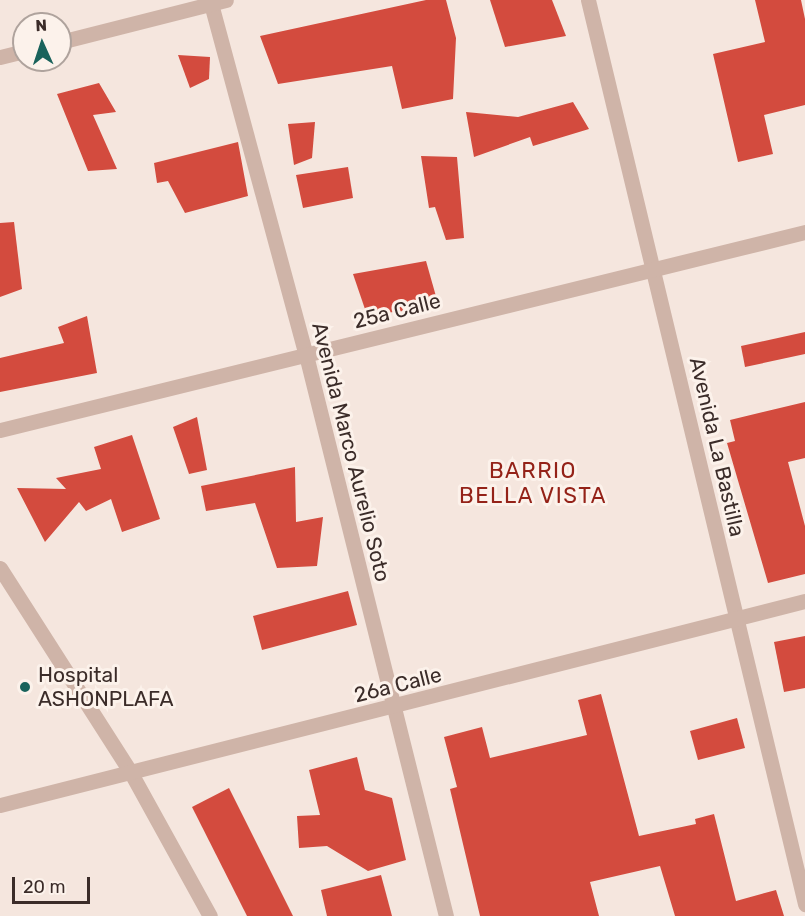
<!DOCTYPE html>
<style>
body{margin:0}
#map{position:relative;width:805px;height:916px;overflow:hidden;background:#f5e6de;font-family:Rubik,sans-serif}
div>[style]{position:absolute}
.building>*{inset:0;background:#d34b3e}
.street>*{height:15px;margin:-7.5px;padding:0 7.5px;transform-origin:7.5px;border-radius:7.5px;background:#cfb4a8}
.dots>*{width:16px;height:16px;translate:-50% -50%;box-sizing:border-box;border:3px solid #fcf2eb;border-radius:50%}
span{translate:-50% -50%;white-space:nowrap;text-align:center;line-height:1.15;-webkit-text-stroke:6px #fcf2eb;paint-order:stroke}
.street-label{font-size:21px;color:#3b2c29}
.poi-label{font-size:21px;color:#3b2c29}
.left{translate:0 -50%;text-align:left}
.neighbourhood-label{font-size:22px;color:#942218;letter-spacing:1.5px}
.north{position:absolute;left:12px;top:12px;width:60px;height:60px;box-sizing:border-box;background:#fcf2eb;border:2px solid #afa39d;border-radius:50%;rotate:357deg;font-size:16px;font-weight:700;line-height:24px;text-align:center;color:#3b2c29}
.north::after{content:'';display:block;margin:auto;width:21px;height:27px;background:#19625b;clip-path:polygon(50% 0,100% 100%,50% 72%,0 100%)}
.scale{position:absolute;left:12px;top:877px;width:78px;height:27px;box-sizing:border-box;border:3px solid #3b2c29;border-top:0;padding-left:8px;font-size:18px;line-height:21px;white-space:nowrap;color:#3b2c29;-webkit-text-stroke:4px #fcf2eb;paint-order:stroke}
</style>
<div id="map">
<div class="building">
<i style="clip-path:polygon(426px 0,446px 0,456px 38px,453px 99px,402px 109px,392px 66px,278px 84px,260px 36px)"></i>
<i style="clip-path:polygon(490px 0,552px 0,566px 36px,505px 47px)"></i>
<i style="clip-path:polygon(755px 0,801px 0,805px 19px,805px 105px,764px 115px,773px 154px,738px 162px,713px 54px,765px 42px)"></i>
<i style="clip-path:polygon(178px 55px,210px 57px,209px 79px,190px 88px)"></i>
<i style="clip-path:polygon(99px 83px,116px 112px,93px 115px,117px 169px,88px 171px,57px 94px)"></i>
<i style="clip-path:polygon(573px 102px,589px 129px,533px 146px,530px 137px,474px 157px,466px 112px,518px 117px)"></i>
<i style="clip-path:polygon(315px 122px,312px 158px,294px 165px,288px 124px)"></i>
<i style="clip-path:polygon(238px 142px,248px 196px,185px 213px,168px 181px,157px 183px,154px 163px)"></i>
<i style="clip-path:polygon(421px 156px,457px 157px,464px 238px,446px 240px,435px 207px,429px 208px)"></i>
<i style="clip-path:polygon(348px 167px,353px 198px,303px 208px,296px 175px)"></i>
<i style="clip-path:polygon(14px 222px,22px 289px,0 297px,0 223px)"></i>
<i style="clip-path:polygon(426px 261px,439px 307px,367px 315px,353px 274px)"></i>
<i style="clip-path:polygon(87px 316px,97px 373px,0 392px,0 358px,64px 343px,58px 327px)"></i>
<i style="clip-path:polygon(805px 332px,805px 354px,745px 367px,741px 346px)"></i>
<i style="clip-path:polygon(805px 402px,805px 458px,788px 462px,805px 526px,805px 574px,768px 583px,727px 443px,735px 441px,730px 420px)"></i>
<i style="clip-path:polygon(197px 417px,207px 470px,189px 474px,173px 427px)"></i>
<i style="clip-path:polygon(132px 435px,160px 519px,122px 532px,111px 499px,86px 511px,79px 502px,45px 542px,17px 488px,66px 489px,56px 478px,101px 469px,94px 447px)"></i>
<i style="clip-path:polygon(295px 467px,296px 522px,323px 517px,317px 566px,277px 568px,255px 503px,206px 511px,201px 486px)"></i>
<i style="clip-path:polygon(348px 591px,357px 625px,262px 650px,253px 616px)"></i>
<i style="clip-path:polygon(805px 636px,805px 688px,784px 692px,774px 642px)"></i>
<i style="clip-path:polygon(601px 694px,639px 836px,696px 824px,695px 819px,714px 814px,736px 901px,776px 890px,784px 916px,675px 916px,660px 866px,590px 882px,599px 916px,480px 916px,450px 789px,457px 787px,444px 737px,482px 727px,490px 758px,587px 735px,578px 700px)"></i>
<i style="clip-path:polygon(737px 718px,745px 748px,698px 760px,690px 731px)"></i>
<i style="clip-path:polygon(357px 757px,365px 790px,392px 798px,406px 860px,368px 871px,327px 846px,299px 848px,297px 816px,320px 815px,309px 770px)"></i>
<i style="clip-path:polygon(229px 788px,293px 916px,247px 916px,192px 807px)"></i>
<i style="clip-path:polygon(381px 875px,392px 916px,327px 916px,321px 890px)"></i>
</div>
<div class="street">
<i style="left:210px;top:0;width:368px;rotate:74.9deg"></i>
<i style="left:306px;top:355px;width:578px;rotate:75.99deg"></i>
<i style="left:588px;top:0;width:930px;rotate:76.5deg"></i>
<i style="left:60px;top:42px;width:171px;rotate:-14.2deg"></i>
<i style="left:0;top:57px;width:25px;rotate:-14deg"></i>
<i style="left:0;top:430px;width:829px;rotate:-13.82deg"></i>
<i style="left:0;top:568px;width:243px;rotate:57.4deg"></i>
<i style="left:131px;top:773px;width:163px;rotate:61.1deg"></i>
<i style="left:0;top:805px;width:830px;rotate:-14.22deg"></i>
</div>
<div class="dots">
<i style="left:25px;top:687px;background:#19625b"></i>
</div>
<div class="street-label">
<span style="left:397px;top:311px;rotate:-14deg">25a Calle</span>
<span style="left:717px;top:447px;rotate:77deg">Avenida La Bastilla</span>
<span style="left:351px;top:452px;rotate:76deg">Avenida Marco Aurelio Soto</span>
<span style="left:398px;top:685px;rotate:-14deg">26a Calle</span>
</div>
<div class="poi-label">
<span class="left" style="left:38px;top:687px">Hospital<br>ASHONPLAFA</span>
</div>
<div class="neighbourhood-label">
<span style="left:533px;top:483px">BARRIO<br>BELLA VISTA</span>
</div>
<div class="north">N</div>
<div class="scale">20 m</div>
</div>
